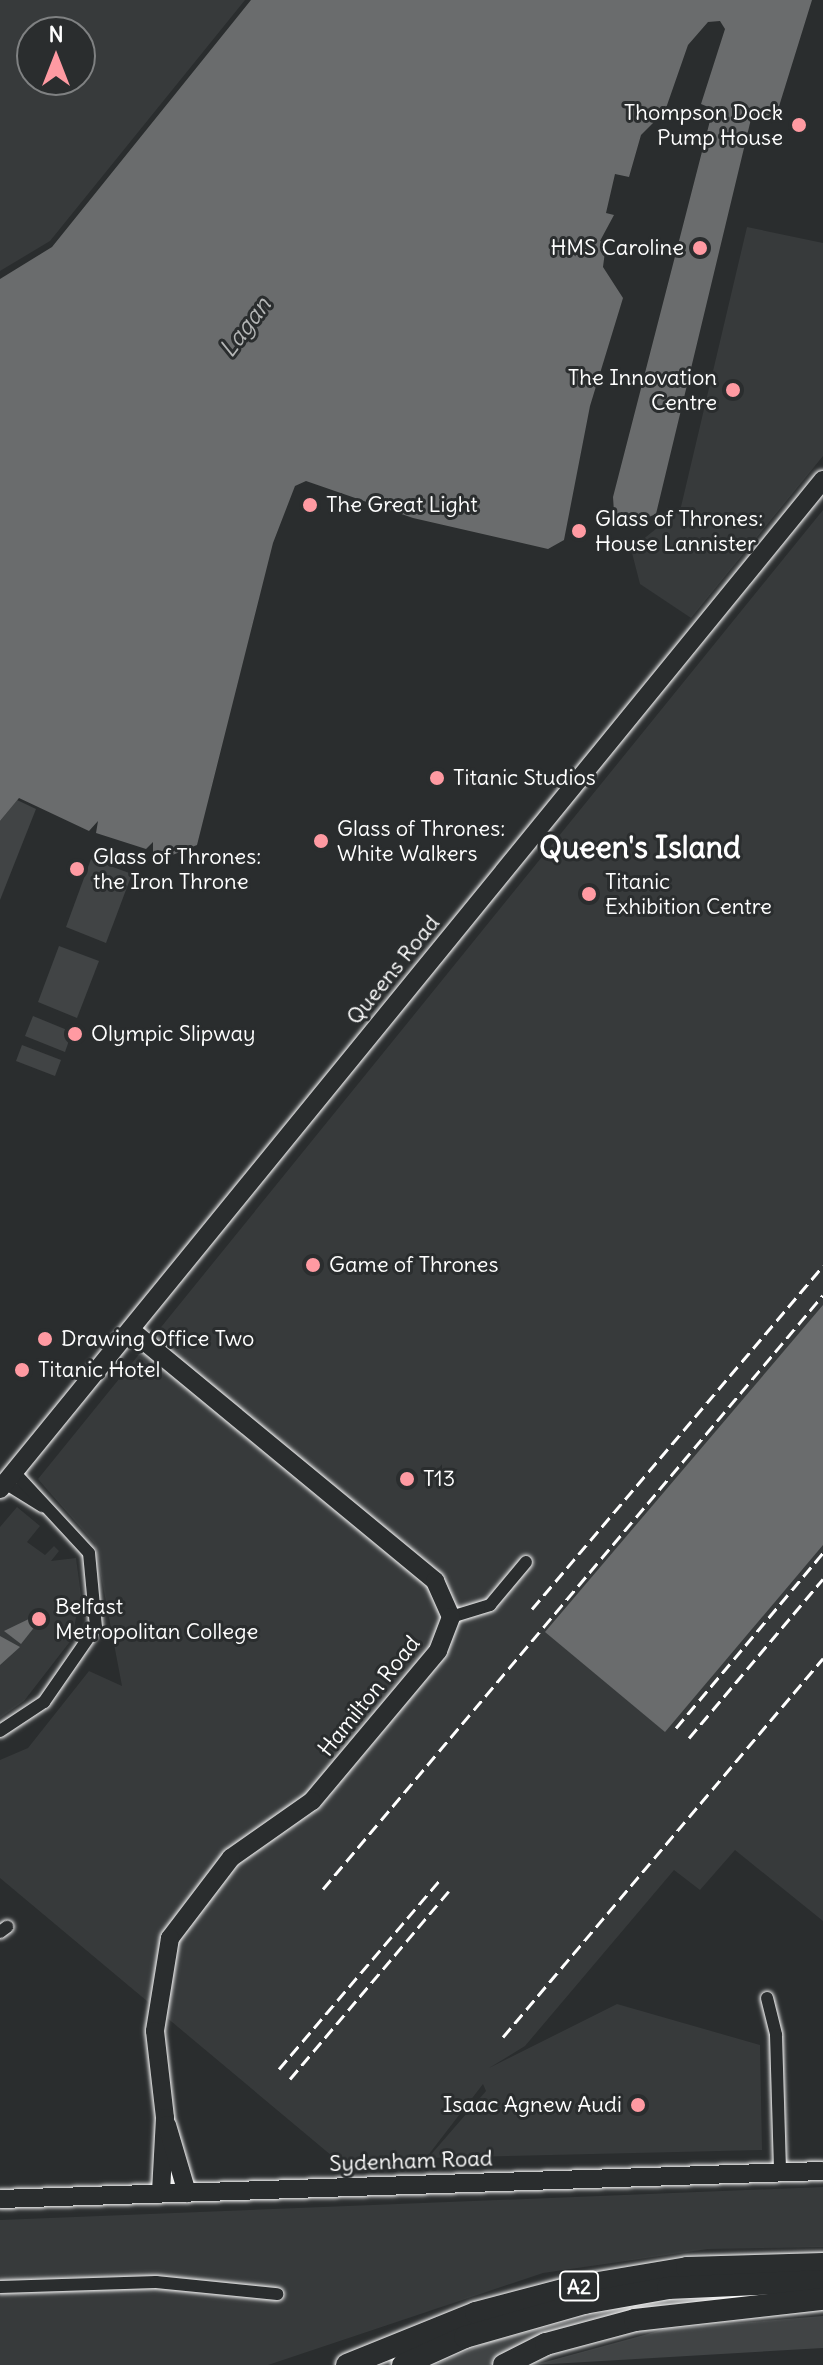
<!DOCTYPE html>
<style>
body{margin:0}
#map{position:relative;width:823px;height:2365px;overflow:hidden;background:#2a2d2e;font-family:Delius,sans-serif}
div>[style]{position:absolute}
.built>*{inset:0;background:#373a3b}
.green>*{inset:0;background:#414445}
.water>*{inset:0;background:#6a6c6d}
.roads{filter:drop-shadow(0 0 2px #fff) drop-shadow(0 0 2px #fff)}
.street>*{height:12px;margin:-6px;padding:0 6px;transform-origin:6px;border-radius:6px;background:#2a2d2e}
.secondary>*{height:18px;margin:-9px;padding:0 9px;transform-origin:9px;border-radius:9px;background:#2a2d2e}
.highway>*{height:22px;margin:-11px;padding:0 11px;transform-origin:11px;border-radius:11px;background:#2a2d2e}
.rail>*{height:3px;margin-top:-1.5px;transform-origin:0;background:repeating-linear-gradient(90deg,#fff 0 12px,transparent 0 18px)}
.dots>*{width:22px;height:22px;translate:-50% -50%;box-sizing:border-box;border:4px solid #2a2d2e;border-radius:50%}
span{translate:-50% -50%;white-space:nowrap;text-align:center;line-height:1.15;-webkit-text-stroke:6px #2a2d2e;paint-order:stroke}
.shield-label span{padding:2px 6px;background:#2a2d2e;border:2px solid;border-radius:6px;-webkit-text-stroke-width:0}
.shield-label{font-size:20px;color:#fff;font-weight:700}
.poi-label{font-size:22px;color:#fff}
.right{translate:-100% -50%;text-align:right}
.left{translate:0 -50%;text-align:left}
.street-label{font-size:22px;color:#fff}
.water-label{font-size:24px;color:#b4b6b6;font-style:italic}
.district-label{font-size:30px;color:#fff;font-weight:700}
.north{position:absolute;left:16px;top:16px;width:80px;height:80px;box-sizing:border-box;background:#2a2d2e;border:2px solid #7f8182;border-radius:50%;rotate:0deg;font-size:22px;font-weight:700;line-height:32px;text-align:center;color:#fff}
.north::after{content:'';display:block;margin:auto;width:28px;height:36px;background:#ff9aa2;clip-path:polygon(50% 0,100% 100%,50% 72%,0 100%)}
</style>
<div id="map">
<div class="built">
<i style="clip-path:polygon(evenodd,0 0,245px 0,50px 241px,0 271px,0 0,32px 32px,80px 32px,80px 80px,32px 80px,32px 32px)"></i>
<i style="clip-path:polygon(747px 227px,823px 243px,823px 456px,691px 618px,640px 584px,631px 549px,662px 524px,667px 508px,680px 511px)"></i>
<i style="clip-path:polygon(823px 510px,823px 1921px,735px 1850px,700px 1890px,674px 1870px,525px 2046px,489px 2068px,617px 2004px,760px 2045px,762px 2150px,428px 2158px,486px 2091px,483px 2084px,426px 2158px,344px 2166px,0 1878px,0 1760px,28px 1748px,89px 1671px,122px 1686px,95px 1544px,38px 1479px)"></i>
<i style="clip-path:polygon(17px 1507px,40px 1526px,27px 1542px,45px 1555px,54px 1546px,59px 1551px,51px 1561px,76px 1558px,83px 1611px,77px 1612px,72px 1639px,24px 1701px,0 1718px,0 1527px)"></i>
<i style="clip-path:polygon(823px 2187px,823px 2247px,708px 2249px,543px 2273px,268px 2365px,0 2365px,0 2220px)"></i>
</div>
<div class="green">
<i style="clip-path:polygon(17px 800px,36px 809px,0 900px,0 821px)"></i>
<i style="clip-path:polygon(91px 859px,132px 874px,106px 943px,66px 927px)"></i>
<i style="clip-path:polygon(59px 946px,99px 961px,77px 1018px,38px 1002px)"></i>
<i style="clip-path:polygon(33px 1016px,72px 1032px,65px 1052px,25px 1036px)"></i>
<i style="clip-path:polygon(22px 1045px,61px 1060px,55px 1076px,16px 1061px)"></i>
<i style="clip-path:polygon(773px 2294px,634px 2312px,633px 2305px,663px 2299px)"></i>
<i style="clip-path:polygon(630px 2305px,630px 2313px,489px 2365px,434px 2365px,486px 2343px)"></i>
<i style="clip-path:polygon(823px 2316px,823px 2348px,534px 2365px,666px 2329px)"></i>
</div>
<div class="water">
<i style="clip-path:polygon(251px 0,812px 0,776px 116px,751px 119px,656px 514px,629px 525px,614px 512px,613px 497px,713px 109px,701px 104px,725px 29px,720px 21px,708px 22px,688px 45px,665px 111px,641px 135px,629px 177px,615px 174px,606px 213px,614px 215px,600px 241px,606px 244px,603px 267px,623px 298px,590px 406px,564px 540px,548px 549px,413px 518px,306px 481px,295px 486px,273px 543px,197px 845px,170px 856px,153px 852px,153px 842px,146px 849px,96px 833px,98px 821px,89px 831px,19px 798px,0 821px,0 279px,52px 247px)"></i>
<i style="clip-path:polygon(823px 1305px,823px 1545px,665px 1732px,545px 1632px)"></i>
<i style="clip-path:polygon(35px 1616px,40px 1620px,21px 1644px,4px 1631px)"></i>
<i style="clip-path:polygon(0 1636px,20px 1647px,0 1665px)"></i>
</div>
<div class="roads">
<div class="street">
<i style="left:5px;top:1483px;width:44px;rotate:31.9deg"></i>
<i style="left:451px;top:1617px;width:41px;rotate:-17.1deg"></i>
<i style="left:490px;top:1605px;width:56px;rotate:-50.1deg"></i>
<i style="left:0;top:1731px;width:53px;rotate:-33.4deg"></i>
<i style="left:44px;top:1702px;width:91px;rotate:-55.3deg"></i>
<i style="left:96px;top:1627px;width:74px;rotate:-95.4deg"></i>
<i style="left:89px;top:1553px;width:110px;rotate:-132.8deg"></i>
<i style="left:0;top:1932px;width:9px;rotate:-36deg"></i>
<i style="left:767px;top:1998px;width:38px;rotate:76deg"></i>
<i style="left:776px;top:2035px;width:138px;rotate:88.3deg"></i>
<i style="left:0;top:2287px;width:156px;rotate:-1.8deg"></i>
<i style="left:156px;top:2282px;width:122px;rotate:5.7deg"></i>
</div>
<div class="secondary">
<i style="left:132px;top:1331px;width:393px;rotate:39.5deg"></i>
<i style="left:435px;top:1581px;width:39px;rotate:66deg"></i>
<i style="left:451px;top:1617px;width:36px;rotate:111deg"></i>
<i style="left:438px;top:1651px;width:196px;rotate:130deg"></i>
<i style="left:312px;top:1801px;width:99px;rotate:144.9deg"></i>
<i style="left:231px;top:1858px;width:101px;rotate:127.3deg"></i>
<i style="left:170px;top:1938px;width:94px;rotate:99.2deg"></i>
<i style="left:155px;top:2031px;width:88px;rotate:83.4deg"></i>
<i style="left:165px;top:2118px;width:75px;rotate:93.1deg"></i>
<i style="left:0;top:1489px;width:1302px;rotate:-50.8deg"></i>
<i style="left:167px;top:2125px;width:71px;rotate:73.6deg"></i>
<i style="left:0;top:2199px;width:823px;rotate:-1.95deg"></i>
</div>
<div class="highway">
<i style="left:347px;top:2365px;width:139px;rotate:-22deg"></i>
<i style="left:476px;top:2313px;width:101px;rotate:-14.9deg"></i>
<i style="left:574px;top:2287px;width:115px;rotate:-9.5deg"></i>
<i style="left:687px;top:2268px;width:136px;rotate:-1.7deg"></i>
<i style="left:403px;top:2365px;width:68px;rotate:-24.3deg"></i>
<i style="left:465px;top:2337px;width:124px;rotate:-15.9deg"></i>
<i style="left:584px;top:2303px;width:85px;rotate:-10.1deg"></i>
<i style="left:668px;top:2288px;width:155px;rotate:-2.6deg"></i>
<i style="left:504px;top:2365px;width:47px;rotate:-26.6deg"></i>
<i style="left:546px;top:2344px;width:92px;rotate:-15.1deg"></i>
<i style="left:635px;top:2320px;width:189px;rotate:-6.4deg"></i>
</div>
</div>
<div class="rail">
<i style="left:532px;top:1609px;width:450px;rotate:-49.7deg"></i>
<i style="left:676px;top:1728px;width:229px;rotate:-50deg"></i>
<i style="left:689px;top:1738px;width:208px;rotate:-49.9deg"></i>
<i style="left:323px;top:1889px;width:776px;rotate:-49.91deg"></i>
<i style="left:503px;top:2037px;width:496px;rotate:-49.8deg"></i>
<i style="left:279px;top:2069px;width:247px;rotate:-49.6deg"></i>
<i style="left:290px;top:2079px;width:246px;rotate:-49.8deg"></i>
</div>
<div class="dots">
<i style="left:799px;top:125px;background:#ff9aa2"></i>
<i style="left:700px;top:248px;background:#ff9aa2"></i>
<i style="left:733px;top:390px;background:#ff9aa2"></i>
<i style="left:310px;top:505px;background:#ff9aa2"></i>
<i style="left:579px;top:531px;background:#ff9aa2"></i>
<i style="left:437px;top:778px;background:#ff9aa2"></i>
<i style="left:321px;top:841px;background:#ff9aa2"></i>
<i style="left:77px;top:869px;background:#ff9aa2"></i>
<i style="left:589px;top:894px;background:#ff9aa2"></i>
<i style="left:75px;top:1034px;background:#ff9aa2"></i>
<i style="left:313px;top:1265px;background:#ff9aa2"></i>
<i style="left:45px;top:1339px;background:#ff9aa2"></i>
<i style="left:22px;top:1370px;background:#ff9aa2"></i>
<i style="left:407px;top:1479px;background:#ff9aa2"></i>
<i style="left:39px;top:1619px;background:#ff9aa2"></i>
<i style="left:638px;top:2105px;background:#ff9aa2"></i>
</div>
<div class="shield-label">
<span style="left:579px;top:2286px">A2</span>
</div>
<div class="poi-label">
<span class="right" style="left:783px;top:125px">Thompson Dock<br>Pump House</span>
<span class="right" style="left:684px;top:248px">HMS Caroline</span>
<span class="right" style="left:717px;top:390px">The Innovation<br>Centre</span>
<span class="left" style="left:326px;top:505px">The Great Light</span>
<span class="left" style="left:595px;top:531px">Glass of Thrones:<br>House Lannister</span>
<span class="left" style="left:453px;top:778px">Titanic Studios</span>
<span class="left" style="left:337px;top:841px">Glass of Thrones:<br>White Walkers</span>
<span class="left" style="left:93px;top:869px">Glass of Thrones:<br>the Iron Throne</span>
<span class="left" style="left:605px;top:894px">Titanic<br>Exhibition Centre</span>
<span class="left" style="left:91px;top:1034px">Olympic Slipway</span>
<span class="left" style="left:329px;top:1265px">Game of Thrones</span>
<span class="left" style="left:61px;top:1339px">Drawing Office Two</span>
<span class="left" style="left:38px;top:1370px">Titanic Hotel</span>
<span class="left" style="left:423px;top:1479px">T13</span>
<span class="left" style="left:55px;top:1619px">Belfast<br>Metropolitan College</span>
<span class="right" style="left:622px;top:2105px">Isaac Agnew Audi</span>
</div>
<div class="street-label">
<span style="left:393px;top:970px;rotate:-51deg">Queens Road</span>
<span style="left:369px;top:1696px;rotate:-51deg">Hamilton Road</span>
<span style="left:411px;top:2161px;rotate:-2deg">Sydenham Road</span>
</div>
<div class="water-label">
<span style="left:245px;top:327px;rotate:-53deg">Lagan</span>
</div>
<div class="district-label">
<span style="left:640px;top:847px">Queen's Island</span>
</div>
<div class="north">N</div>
</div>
